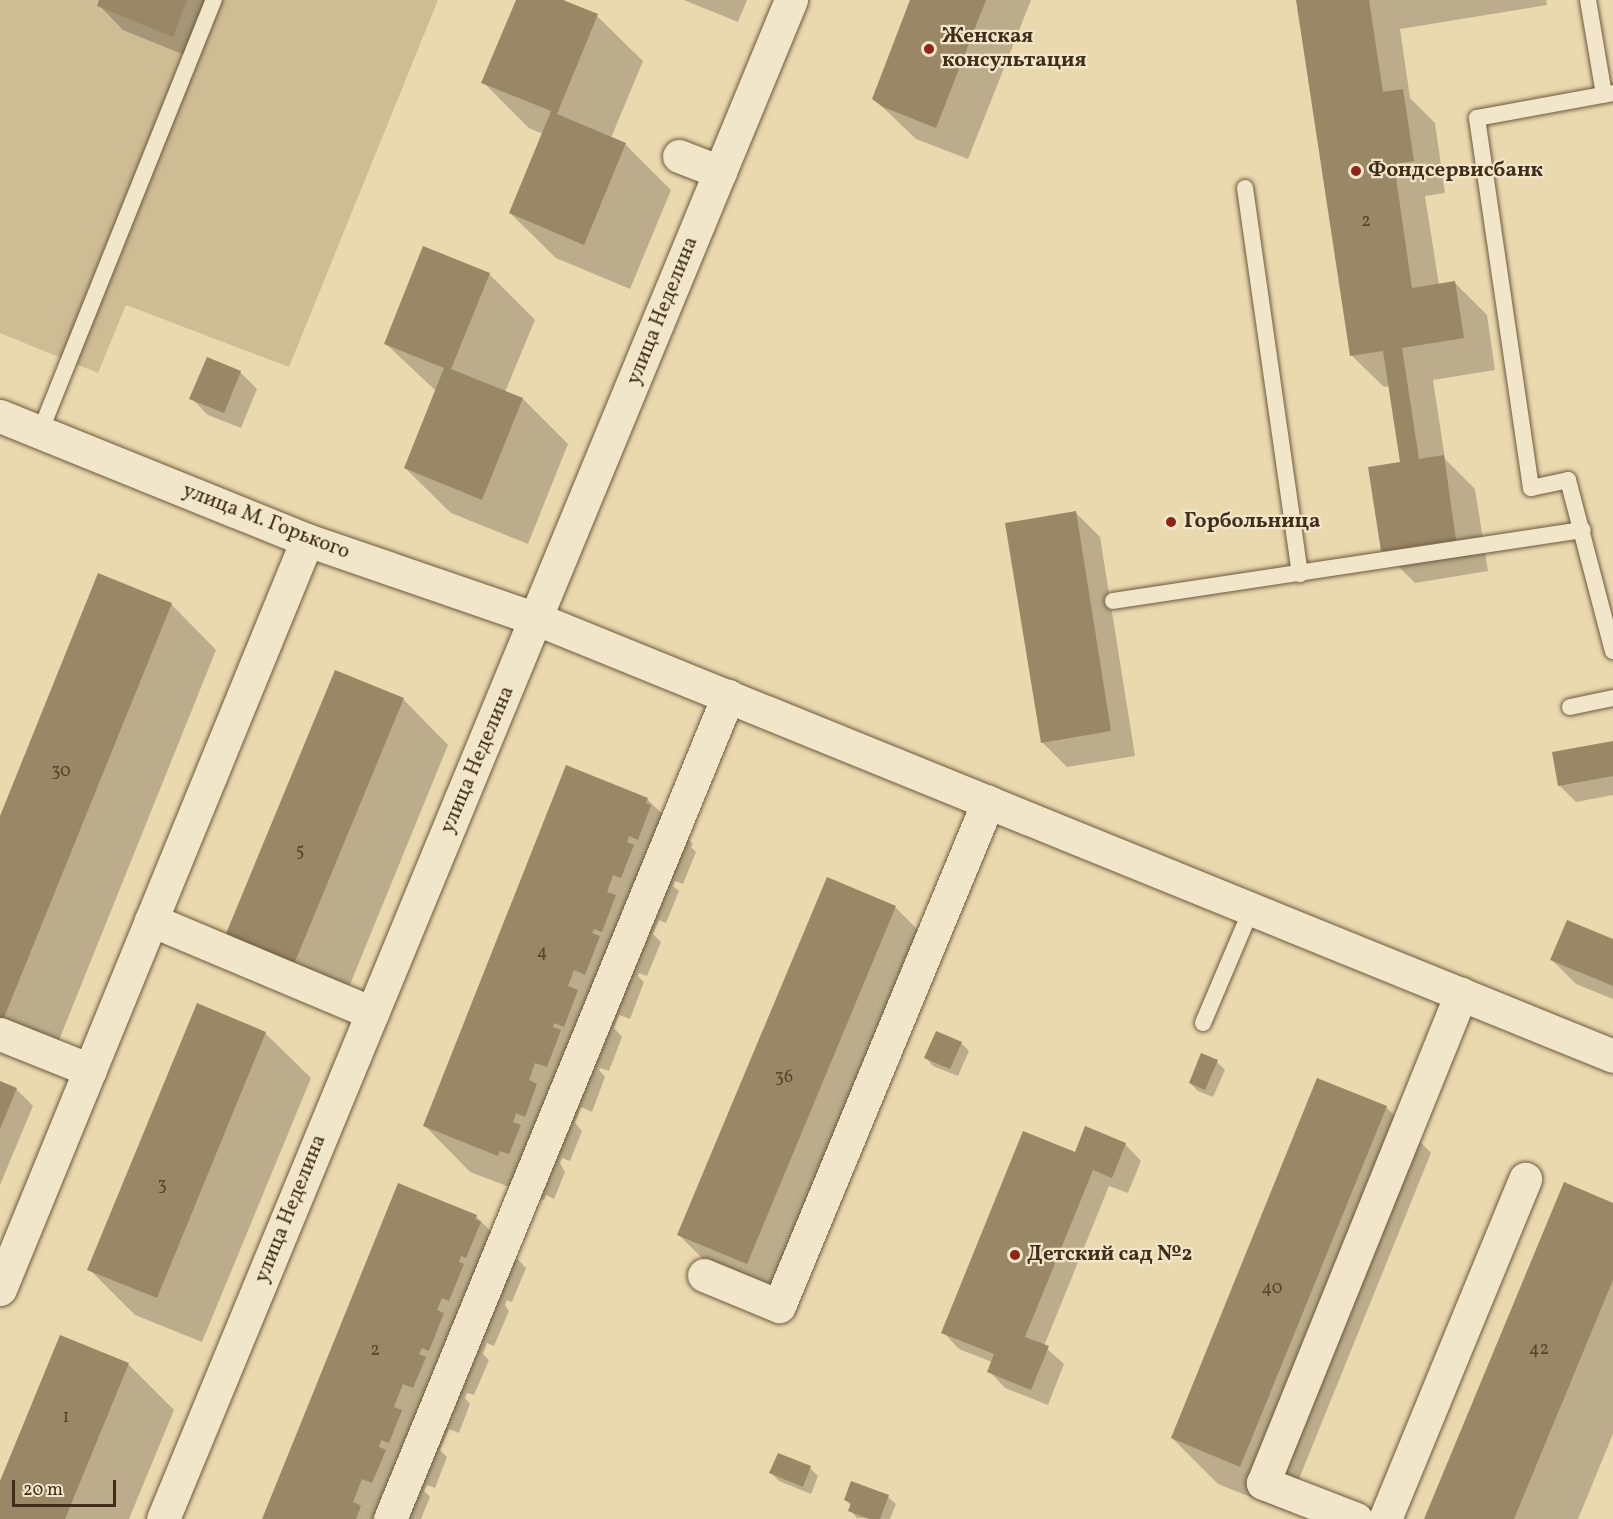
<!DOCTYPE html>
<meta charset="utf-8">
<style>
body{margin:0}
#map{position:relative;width:1613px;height:1519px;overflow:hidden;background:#ead9ae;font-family:Vollkorn,serif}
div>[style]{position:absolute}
.green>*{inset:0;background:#cdbc94}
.shadow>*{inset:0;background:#0003}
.building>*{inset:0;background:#998766}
.roads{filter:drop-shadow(0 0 2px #6c593e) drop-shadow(0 0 2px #6c593e)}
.lane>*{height:16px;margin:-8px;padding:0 8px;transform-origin:8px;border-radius:8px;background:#f1e6ca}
.street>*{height:33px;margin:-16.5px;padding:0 16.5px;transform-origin:16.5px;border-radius:16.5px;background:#f1e6ca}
.secondary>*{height:33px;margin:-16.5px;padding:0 16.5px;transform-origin:16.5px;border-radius:16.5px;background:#f1e6ca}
.dots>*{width:16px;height:16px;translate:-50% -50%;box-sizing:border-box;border:3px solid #f1e6ca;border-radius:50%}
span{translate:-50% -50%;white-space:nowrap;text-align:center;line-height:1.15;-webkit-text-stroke:4.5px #f1e6ca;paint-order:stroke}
.number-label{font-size:18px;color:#58442c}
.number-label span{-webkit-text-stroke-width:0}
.poi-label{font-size:21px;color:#422e18;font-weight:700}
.left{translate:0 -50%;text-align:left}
.street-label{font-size:21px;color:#422e18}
.scale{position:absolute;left:12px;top:1480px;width:104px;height:27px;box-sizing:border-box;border:3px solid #422e18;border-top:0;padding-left:8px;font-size:18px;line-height:21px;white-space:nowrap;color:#422e18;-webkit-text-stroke:4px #f1e6ca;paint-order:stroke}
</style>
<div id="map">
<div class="green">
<i style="clip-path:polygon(0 0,438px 0,289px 367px,126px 305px,98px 373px,0 333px)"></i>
</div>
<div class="shadow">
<i style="clip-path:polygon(101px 0,222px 0,197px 60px,123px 30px,99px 5px)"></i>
<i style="clip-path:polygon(517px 0,560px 0,597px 16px,643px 61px,611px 138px,625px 144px,671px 190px,630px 289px,556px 258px,510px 213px,543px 134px,529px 128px,483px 82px)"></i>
<i style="clip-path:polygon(684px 0,747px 0,738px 22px)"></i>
<i style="clip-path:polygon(912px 0,1031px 0,968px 159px,916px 139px,873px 98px)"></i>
<i style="clip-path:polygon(1297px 0,1546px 0,1547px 5px,1400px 29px,1410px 98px,1435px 123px,1445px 193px,1425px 196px,1439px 285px,1455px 283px,1487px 315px,1495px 370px,1433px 380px,1445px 459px,1475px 489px,1488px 571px,1415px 583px,1382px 550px,1402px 463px,1390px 386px,1384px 387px,1351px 355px)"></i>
<i style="clip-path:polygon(489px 274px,535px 320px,505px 392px,523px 399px,568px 444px,528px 544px,451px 513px,405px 468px,436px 391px,386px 344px)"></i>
<i style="clip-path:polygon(240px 372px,257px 389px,241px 428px,208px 415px,191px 398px)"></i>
<i style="clip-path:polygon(1075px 512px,1100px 537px,1135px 756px,1067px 767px,1042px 742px)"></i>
<i style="clip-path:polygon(171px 604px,216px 650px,49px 1065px,0 1045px,0 820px)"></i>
<i style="clip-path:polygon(403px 699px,448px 745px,340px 1009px,273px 981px)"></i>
<i style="clip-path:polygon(1613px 742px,1613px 795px,1576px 802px,1560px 786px)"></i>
<i style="clip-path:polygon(647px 799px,693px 844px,691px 847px,696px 852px,683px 884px,675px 881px,673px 886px,679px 891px,666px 923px,659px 920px,653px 934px,661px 942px,647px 976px,639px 973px,638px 976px,644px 982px,630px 1019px,619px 1015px,614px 1028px,622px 1037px,609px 1071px,600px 1068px,599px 1070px,605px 1077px,592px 1112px,581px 1107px,575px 1123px,582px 1131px,570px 1161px,562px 1158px,560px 1163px,565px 1172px,554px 1199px,546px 1195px,544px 1200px,470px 1172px,425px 1126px)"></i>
<i style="clip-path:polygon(828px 879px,896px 908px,941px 953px,793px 1309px,724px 1280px,679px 1235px)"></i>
<i style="clip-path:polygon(1613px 941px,1613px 999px,1576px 984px,1552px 960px)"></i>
<i style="clip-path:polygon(265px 1033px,311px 1078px,202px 1342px,135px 1315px,89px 1269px)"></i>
<i style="clip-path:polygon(961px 1043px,969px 1051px,958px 1076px,933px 1066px,926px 1058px)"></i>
<i style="clip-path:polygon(1217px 1062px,1225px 1070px,1213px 1097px,1198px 1091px,1190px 1083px)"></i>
<i style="clip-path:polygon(0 1083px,16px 1089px,33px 1106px,0 1185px)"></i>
<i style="clip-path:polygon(1386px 1107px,1431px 1153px,1286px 1511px,1218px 1484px,1172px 1438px)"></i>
<i style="clip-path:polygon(1125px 1144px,1141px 1161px,1128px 1193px,1109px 1186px,1044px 1346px,1064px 1364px,1048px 1405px,1005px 1388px,989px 1371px,992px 1362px,959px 1349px,943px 1332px,1075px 1154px)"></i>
<i style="clip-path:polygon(1613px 1204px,1613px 1434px,1578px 1519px,1426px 1519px)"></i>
<i style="clip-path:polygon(476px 1216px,526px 1268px,512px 1302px,507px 1300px,505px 1305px,509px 1311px,494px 1346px,487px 1343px,483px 1354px,489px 1360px,474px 1395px,467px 1393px,465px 1398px,470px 1404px,459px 1433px,449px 1429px,440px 1450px,447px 1457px,435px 1488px,427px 1485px,424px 1491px,430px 1497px,421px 1519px,263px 1519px)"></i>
<i style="clip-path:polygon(61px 1337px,129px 1365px,174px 1410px,129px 1519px,0 1519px,0 1485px)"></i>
<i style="clip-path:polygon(779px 1455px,810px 1468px,818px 1476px,811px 1494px,779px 1481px,771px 1473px)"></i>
<i style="clip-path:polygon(888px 1497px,896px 1504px,890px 1519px,857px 1518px,850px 1510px,851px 1506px,846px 1500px)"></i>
</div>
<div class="building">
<i style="clip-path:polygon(99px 0,187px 0,173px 37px,97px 6px)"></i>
<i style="clip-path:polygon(516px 0,563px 0,598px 14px,557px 114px,626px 143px,584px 245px,509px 213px,551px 111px,481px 83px)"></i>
<i style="clip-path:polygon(910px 0,986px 0,936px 128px,883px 107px,872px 99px)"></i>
<i style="clip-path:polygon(1296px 0,1369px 0,1383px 92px,1403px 89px,1414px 161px,1394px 164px,1412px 288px,1455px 281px,1464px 338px,1402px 348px,1419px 459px,1444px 455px,1456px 540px,1381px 551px,1368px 467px,1400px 462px,1383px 351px,1350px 356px)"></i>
<i style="clip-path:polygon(423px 246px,490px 273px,451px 369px,523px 398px,482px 500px,404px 468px,444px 368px,384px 344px)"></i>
<i style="clip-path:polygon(207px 357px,241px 371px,224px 413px,189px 399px)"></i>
<i style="clip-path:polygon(1076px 511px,1111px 731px,1041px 743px,1005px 523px)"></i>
<i style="clip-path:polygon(98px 573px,172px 603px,3px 1020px,0 1019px,0 816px)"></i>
<i style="clip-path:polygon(335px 670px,404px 698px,294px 964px,225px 936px)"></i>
<i style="clip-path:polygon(1613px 741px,1613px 776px,1558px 786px,1552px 752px)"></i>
<i style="clip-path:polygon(566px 765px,648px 798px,646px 803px,651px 805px,638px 840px,629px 836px,627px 842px,634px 845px,621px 878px,613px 875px,607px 892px,616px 895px,602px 932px,594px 929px,592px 933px,600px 936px,585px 975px,574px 970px,568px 986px,578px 990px,564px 1027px,554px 1023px,553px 1027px,561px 1030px,547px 1067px,535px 1063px,529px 1080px,537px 1084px,525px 1117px,516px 1113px,515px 1117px,513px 1122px,521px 1125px,509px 1154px,500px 1151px,498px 1156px,423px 1126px)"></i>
<i style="clip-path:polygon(827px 877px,896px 906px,747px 1264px,677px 1235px)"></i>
<i style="clip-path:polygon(1567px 920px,1613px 939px,1613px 986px,1550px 960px)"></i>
<i style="clip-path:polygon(197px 1003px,266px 1032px,157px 1298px,87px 1270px)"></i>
<i style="clip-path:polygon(936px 1031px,962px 1042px,950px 1069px,924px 1058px)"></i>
<i style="clip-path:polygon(1201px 1053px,1218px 1060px,1205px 1090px,1189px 1083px)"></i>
<i style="clip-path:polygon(1317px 1078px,1387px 1106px,1240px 1467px,1171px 1438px)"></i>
<i style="clip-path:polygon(0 1081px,17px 1088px,0 1129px)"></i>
<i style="clip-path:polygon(1085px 1126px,1126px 1143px,1112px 1178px,1093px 1170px,1025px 1337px,1049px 1346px,1031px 1390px,987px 1372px,994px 1354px,941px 1333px,1023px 1131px,1075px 1152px)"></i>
<i style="clip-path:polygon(1564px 1182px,1613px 1203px,1613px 1280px,1514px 1519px,1424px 1519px)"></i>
<i style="clip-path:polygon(398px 1183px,477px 1215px,475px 1219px,481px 1222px,466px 1258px,461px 1256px,459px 1262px,464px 1264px,449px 1301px,442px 1298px,437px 1310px,444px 1313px,429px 1351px,422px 1348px,419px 1354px,426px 1357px,413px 1388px,403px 1384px,394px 1407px,402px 1410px,389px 1443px,381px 1440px,379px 1447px,386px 1450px,372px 1483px,362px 1479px,353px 1502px,361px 1506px,356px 1519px,262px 1519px)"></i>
<i style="clip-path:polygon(60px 1335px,129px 1363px,65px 1519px,0 1519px,0 1481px)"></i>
<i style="clip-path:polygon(778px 1453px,811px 1466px,803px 1487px,769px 1473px)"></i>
<i style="clip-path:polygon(851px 1481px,889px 1495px,880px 1519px,869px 1519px,848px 1511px,851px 1503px,844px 1500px)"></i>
</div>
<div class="roads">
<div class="lane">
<i style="left:1588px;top:0;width:96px;rotate:80.4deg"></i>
<i style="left:1613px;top:93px;width:138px;rotate:169.6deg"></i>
<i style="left:1477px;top:118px;width:374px;rotate:81.7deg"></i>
<i style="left:1531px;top:488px;width:38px;rotate:-12deg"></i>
<i style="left:1568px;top:480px;width:177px;rotate:75.3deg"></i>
<i style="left:1245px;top:188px;width:390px;rotate:81.9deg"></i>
<i style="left:40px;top:432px;width:466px;rotate:-68.1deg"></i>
<i style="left:1113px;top:601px;width:475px;rotate:-8.6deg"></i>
<i style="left:1570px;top:707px;width:44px;rotate:-11.8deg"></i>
<i style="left:1203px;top:1023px;width:123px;rotate:-67deg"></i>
</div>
<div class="street">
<i style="left:679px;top:156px;width:44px;rotate:21.3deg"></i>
<i style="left:537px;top:619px;width:1161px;rotate:22.1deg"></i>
<i style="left:151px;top:920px;width:240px;rotate:22.8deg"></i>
<i style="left:0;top:1034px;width:97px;rotate:21.8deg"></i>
<i style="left:704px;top:1275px;width:81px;rotate:22.5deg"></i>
<i style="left:779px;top:1306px;width:546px;rotate:-67.48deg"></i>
<i style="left:0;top:1289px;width:809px;rotate:-67.71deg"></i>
<i style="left:390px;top:1519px;width:890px;rotate:-67.67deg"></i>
<i style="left:1356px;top:1519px;width:100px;rotate:-158.8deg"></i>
<i style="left:1263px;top:1483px;width:528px;rotate:-67.96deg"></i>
<i style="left:1385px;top:1519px;width:368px;rotate:-67.6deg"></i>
</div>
<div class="secondary">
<i style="left:0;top:416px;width:331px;rotate:22deg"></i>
<i style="left:307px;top:540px;width:243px;rotate:19deg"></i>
<i style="left:163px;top:1519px;width:1644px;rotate:-67.54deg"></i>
</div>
</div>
<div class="dots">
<i style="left:929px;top:49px;background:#8f2418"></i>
<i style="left:1356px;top:171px;background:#8f2418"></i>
<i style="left:1171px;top:522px;background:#8f2418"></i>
<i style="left:1015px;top:1255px;background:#8f2418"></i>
</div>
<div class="number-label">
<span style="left:1366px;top:222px">2</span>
<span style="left:61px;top:772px">30</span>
<span style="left:300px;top:852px">5</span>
<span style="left:542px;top:953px">4</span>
<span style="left:784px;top:1078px">36</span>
<span style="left:162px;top:1186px">3</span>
<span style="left:1272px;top:1289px">40</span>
<span style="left:1539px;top:1350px">42</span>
<span style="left:375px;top:1351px">2</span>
<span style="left:66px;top:1418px">1</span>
</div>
<div class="poi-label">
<span class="left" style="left:942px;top:49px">Женская<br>консультация</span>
<span class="left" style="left:1368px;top:171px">Фондсервисбанк</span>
<span class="left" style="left:1184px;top:522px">Горбольница</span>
<span class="left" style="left:1027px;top:1255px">Детский сад №2</span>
</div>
<div class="street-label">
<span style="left:663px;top:311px;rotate:-68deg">улица Неделина</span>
<span style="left:266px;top:522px;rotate:21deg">улица М. Горького</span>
<span style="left:478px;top:760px;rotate:-67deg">улица Неделина</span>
<span style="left:291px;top:1209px;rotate:-68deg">улица Неделина</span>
</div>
<div class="scale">20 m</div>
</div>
